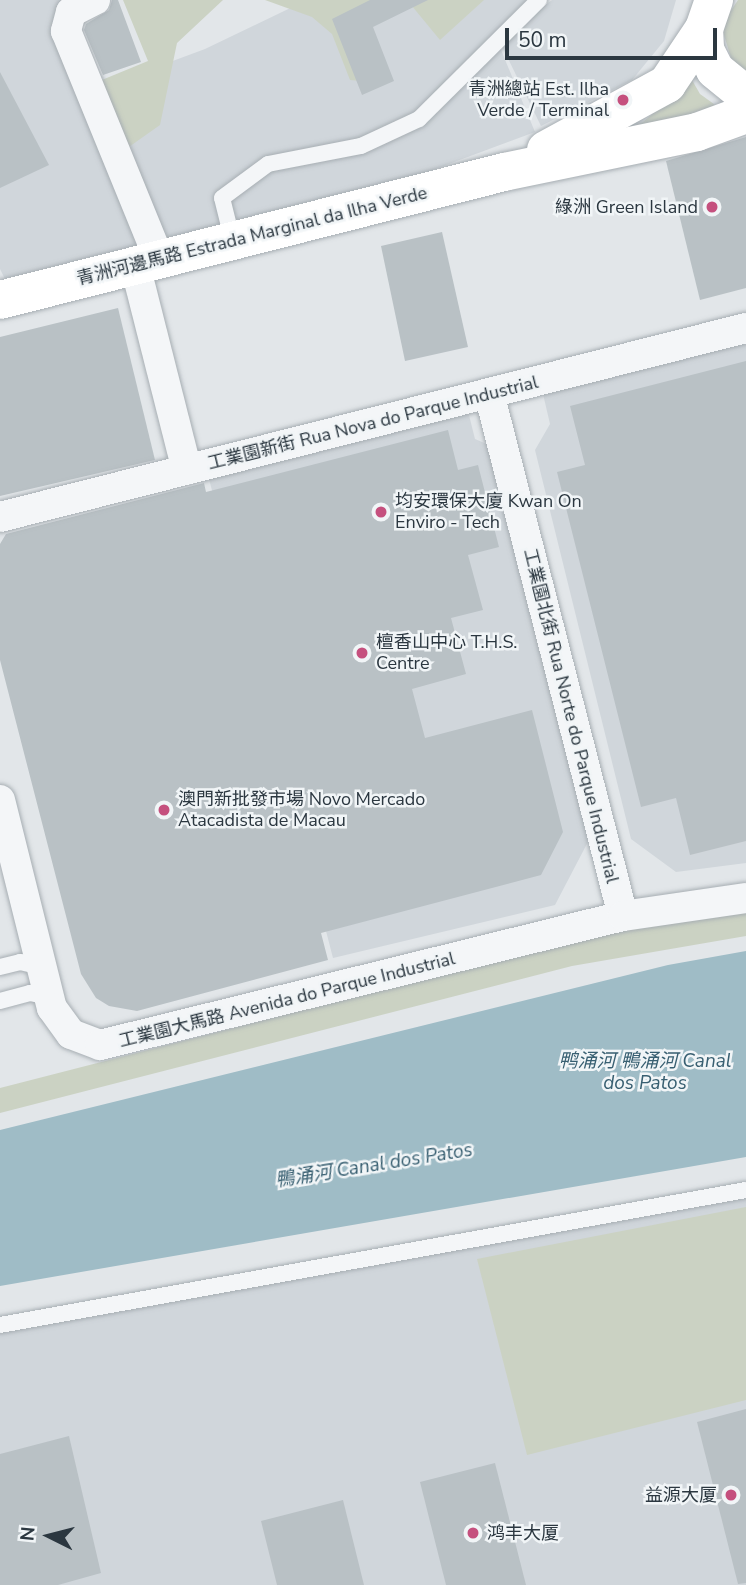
<!DOCTYPE html>
<meta charset="utf-8">
<style>
body{margin:0}
#map{position:relative;width:746px;height:1585px;overflow:hidden;background:#e2e6e9;font-family:"Nunito Sans","Noto Sans SC",sans-serif}
div>[style]{position:absolute}
.built>*{inset:0;background:#d0d6db}
.green>*{inset:0;background:#cbd2c3}
.water>*{inset:0;background:#9fbcc6}
.building>*{inset:0;background:#b9c1c5}
.roads{filter:drop-shadow(0 0 2px #a7aeb3) drop-shadow(0 0 2px #a7aeb3)}
.lane>*{height:16px;margin:-8px;padding:0 8px;transform-origin:8px;border-radius:8px;background:#f4f6f8}
.street>*{height:30px;margin:-15px;padding:0 15px;transform-origin:15px;border-radius:15px;background:#f4f6f8}
.secondary>*{height:38px;margin:-19px;padding:0 19px;transform-origin:19px;border-radius:19px;background:#fff}
.dots>*{width:19px;height:19px;translate:-50% -50%;box-sizing:border-box;border:4px solid #f1f5f7;border-radius:50%}
span{translate:-50% -50%;white-space:nowrap;text-align:center;line-height:1.15;-webkit-text-stroke:5px #f1f5f7;paint-order:stroke}
.poi-label{font-size:18px;color:#2b3740}
.right{translate:-100% -50%;text-align:right}
.left{translate:0 -50%;text-align:left}
.street-label{font-size:18px;color:#2b3740}
.water-label{font-size:19px;color:#385f71;font-style:italic}
.north{position:absolute;left:14px;top:1501px;width:70px;height:70px;-webkit-text-stroke:5px #f1f5f7;paint-order:stroke;rotate:276deg;font-size:19px;font-weight:700;line-height:28px;text-align:center;color:#2b3740}
.north::after{content:'';display:block;margin:auto;width:24px;height:32px;background:#2b3740;clip-path:polygon(50% 0,100% 100%,50% 72%,0 100%)}
.scale{position:absolute;left:505px;top:28px;width:212px;height:32px;box-sizing:border-box;border:4px solid #2b3740;border-top:0;padding-left:9px;font-size:21px;line-height:24px;white-space:nowrap;color:#2b3740;-webkit-text-stroke:5px #f1f5f7;paint-order:stroke}
</style>
<div id="map">
<div class="built">
<i style="clip-path:polygon(0 0,66px 0,142px 246px,5px 279px,0 269px)"></i>
<i style="clip-path:polygon(307px 0,538px 0,494px 33px,535px 132px,422px 174px,155px 241px,100px 88px,205px 49px)"></i>
<i style="clip-path:polygon(552px 0,676px 0,664px 41px,632px 80px,541px 126px,499px 40px)"></i>
<i style="clip-path:polygon(746px 341px,746px 863px,676px 872px,631px 839px,535px 450px,550px 424px,543px 394px)"></i>
<i style="clip-path:polygon(467px 407px,475px 439px,496px 448px,590px 838px,555px 905px,333px 958px,208px 475px)"></i>
<i style="clip-path:polygon(746px 1190px,746px 1585px,0 1585px,0 1325px)"></i>
</div>
<div class="green">
<i style="clip-path:polygon(123px 0,223px 0,177px 43px,160px 125px,126px 149px,97px 82px,148px 61px)"></i>
<i style="clip-path:polygon(265px 0,373px 0,372px 82px,350px 80px,332px 34px,312px 17px)"></i>
<i style="clip-path:polygon(407px 0,484px 0,440px 40px)"></i>
<i style="clip-path:polygon(738px 0,746px 0,746px 74px,732px 61px,723px 32px,726px 18px)"></i>
<i style="clip-path:polygon(692px 80px,700px 94px,725px 112px,605px 140px,643px 122px)"></i>
<i style="clip-path:polygon(746px 909px,746px 936px,572px 966px,0 1113px,0 1088px,626px 927px)"></i>
<i style="clip-path:polygon(746px 1207px,746px 1400px,527px 1455px,477px 1259px)"></i>
</div>
<div class="water">
<i style="clip-path:polygon(746px 951px,746px 1157px,0 1286px,0 1130px,668px 965px)"></i>
</div>
<div class="building">
<i style="clip-path:polygon(112px 0,118px 0,141px 62px,103px 75px,84px 30px,86px 24px,109px 10px)"></i>
<i style="clip-path:polygon(370px 0,428px 0,373px 27px,394px 81px,362px 95px,332px 19px)"></i>
<i style="clip-path:polygon(0 72px,49px 165px,0 188px)"></i>
<i style="clip-path:polygon(746px 137px,746px 288px,700px 300px,666px 161px)"></i>
<i style="clip-path:polygon(442px 232px,468px 347px,405px 361px,381px 246px)"></i>
<i style="clip-path:polygon(118px 308px,155px 460px,0 496px,0 337px)"></i>
<i style="clip-path:polygon(746px 361px,746px 841px,690px 855px,676px 798px,641px 807px,557px 472px,585px 465px,570px 406px)"></i>
<i style="clip-path:polygon(448px 430px,458px 470px,478px 465px,499px 547px,468px 555px,483px 610px,451px 618px,466px 674px,412px 689px,425px 738px,532px 710px,563px 832px,541px 875px,321px 933px,328px 960px,137px 1011px,109px 1006px,96px 998px,81px 974px,0 660px,0 544px,6px 534px,204px 483px,206px 492px)"></i>
<i style="clip-path:polygon(746px 1409px,746px 1583px,738px 1584px,697px 1422px)"></i>
<i style="clip-path:polygon(69px 1436px,101px 1573px,58px 1585px,0 1585px,0 1454px)"></i>
<i style="clip-path:polygon(495px 1463px,526px 1585px,446px 1585px,420px 1482px)"></i>
<i style="clip-path:polygon(343px 1500px,364px 1585px,277px 1585px,261px 1521px)"></i>
</div>
<div class="roads">
<div class="lane">
<i style="left:233px;top:242px;width:45px;rotate:-104deg"></i>
<i style="left:222px;top:198px;width:57px;rotate:-36.5deg"></i>
<i style="left:268px;top:164px;width:95px;rotate:-11deg"></i>
<i style="left:361px;top:146px;width:64px;rotate:-25deg"></i>
<i style="left:419px;top:119px;width:169px;rotate:-44.8deg"></i>
<i style="left:0;top:967px;width:21px;rotate:-14deg"></i>
<i style="left:20px;top:962px;width:23px;rotate:13deg"></i>
<i style="left:0;top:1001px;width:31px;rotate:-15deg"></i>
<i style="left:30px;top:993px;width:19px;rotate:12deg"></i>
<i style="left:0;top:1325px;width:758px;rotate:-10.26deg"></i>
</div>
<div class="street">
<i style="left:95px;top:0;width:27px;rotate:153deg"></i>
<i style="left:71px;top:12px;width:20px;rotate:105deg"></i>
<i style="left:66px;top:31px;width:246px;rotate:67.8deg"></i>
<i style="left:135px;top:265px;width:211px;rotate:75.8deg"></i>
<i style="left:489px;top:393px;width:540px;rotate:75.63deg"></i>
<i style="left:0;top:517px;width:770px;rotate:-14.22deg"></i>
<i style="left:0;top:800px;width:214px;rotate:76deg"></i>
<i style="left:52px;top:1008px;width:32px;rotate:54deg"></i>
<i style="left:71px;top:1034px;width:31px;rotate:21deg"></i>
<i style="left:100px;top:1045px;width:539px;rotate:-13.86deg"></i>
<i style="left:623px;top:916px;width:124px;rotate:-8.3deg"></i>
</div>
<div class="secondary">
<i style="left:704px;top:29px;width:21px;rotate:87deg"></i>
<i style="left:705px;top:50px;width:22px;rotate:63deg"></i>
<i style="left:715px;top:70px;width:40px;rotate:39deg"></i>
<i style="left:546px;top:150px;width:138px;rotate:-28.6deg"></i>
<i style="left:667px;top:84px;width:66px;rotate:-56.1deg"></i>
<i style="left:704px;top:29px;width:31px;rotate:-71deg"></i>
<i style="left:0;top:300px;width:520px;rotate:-14.25deg"></i>
<i style="left:504px;top:172px;width:197px;rotate:-11.7deg"></i>
<i style="left:697px;top:132px;width:52px;rotate:-20.2deg"></i>
</div>
</div>
<div class="dots">
<i style="left:623px;top:100px;background:#c5507e"></i>
<i style="left:712px;top:207px;background:#c5507e"></i>
<i style="left:381px;top:512px;background:#c5507e"></i>
<i style="left:362px;top:653px;background:#c5507e"></i>
<i style="left:164px;top:810px;background:#c5507e"></i>
<i style="left:731px;top:1495px;background:#c5507e"></i>
<i style="left:473px;top:1533px;background:#c5507e"></i>
</div>
<div class="poi-label">
<span class="right" style="left:609px;top:100px">青洲總站 Est. Ilha<br>Verde / Terminal</span>
<span class="right" style="left:698px;top:207px">綠洲 Green Island</span>
<span class="left" style="left:395px;top:512px">均安環保大廈 Kwan On<br>Enviro - Tech</span>
<span class="left" style="left:376px;top:653px">檀香山中心 T.H.S.<br>Centre</span>
<span class="left" style="left:178px;top:810px">澳門新批發市場 Novo Mercado<br>Atacadista de Macau</span>
<span class="right" style="left:717px;top:1495px">益源大厦</span>
<span class="left" style="left:487px;top:1533px">鸿丰大厦</span>
</div>
<div class="street-label">
<span style="left:252px;top:236px;rotate:-14deg">青洲河邊馬路 Estrada Marginal da Ilha Verde</span>
<span style="left:373px;top:423px;rotate:-14deg">工業園新街 Rua Nova do Parque Industrial</span>
<span style="left:571px;top:716px;rotate:76deg">工業園北街 Rua Norte do Parque Industrial</span>
<span style="left:287px;top:1000px;rotate:-14deg">工業園大馬路 Avenida do Parque Industrial</span>
</div>
<div class="water-label">
<span style="left:645px;top:1073px">鸭涌河 鴨涌河 Canal<br>dos Patos</span>
<span style="left:374px;top:1166px;rotate:-9deg">鴨涌河 Canal dos Patos</span>
</div>
<div class="north">N</div>
<div class="scale">50 m</div>
</div>
